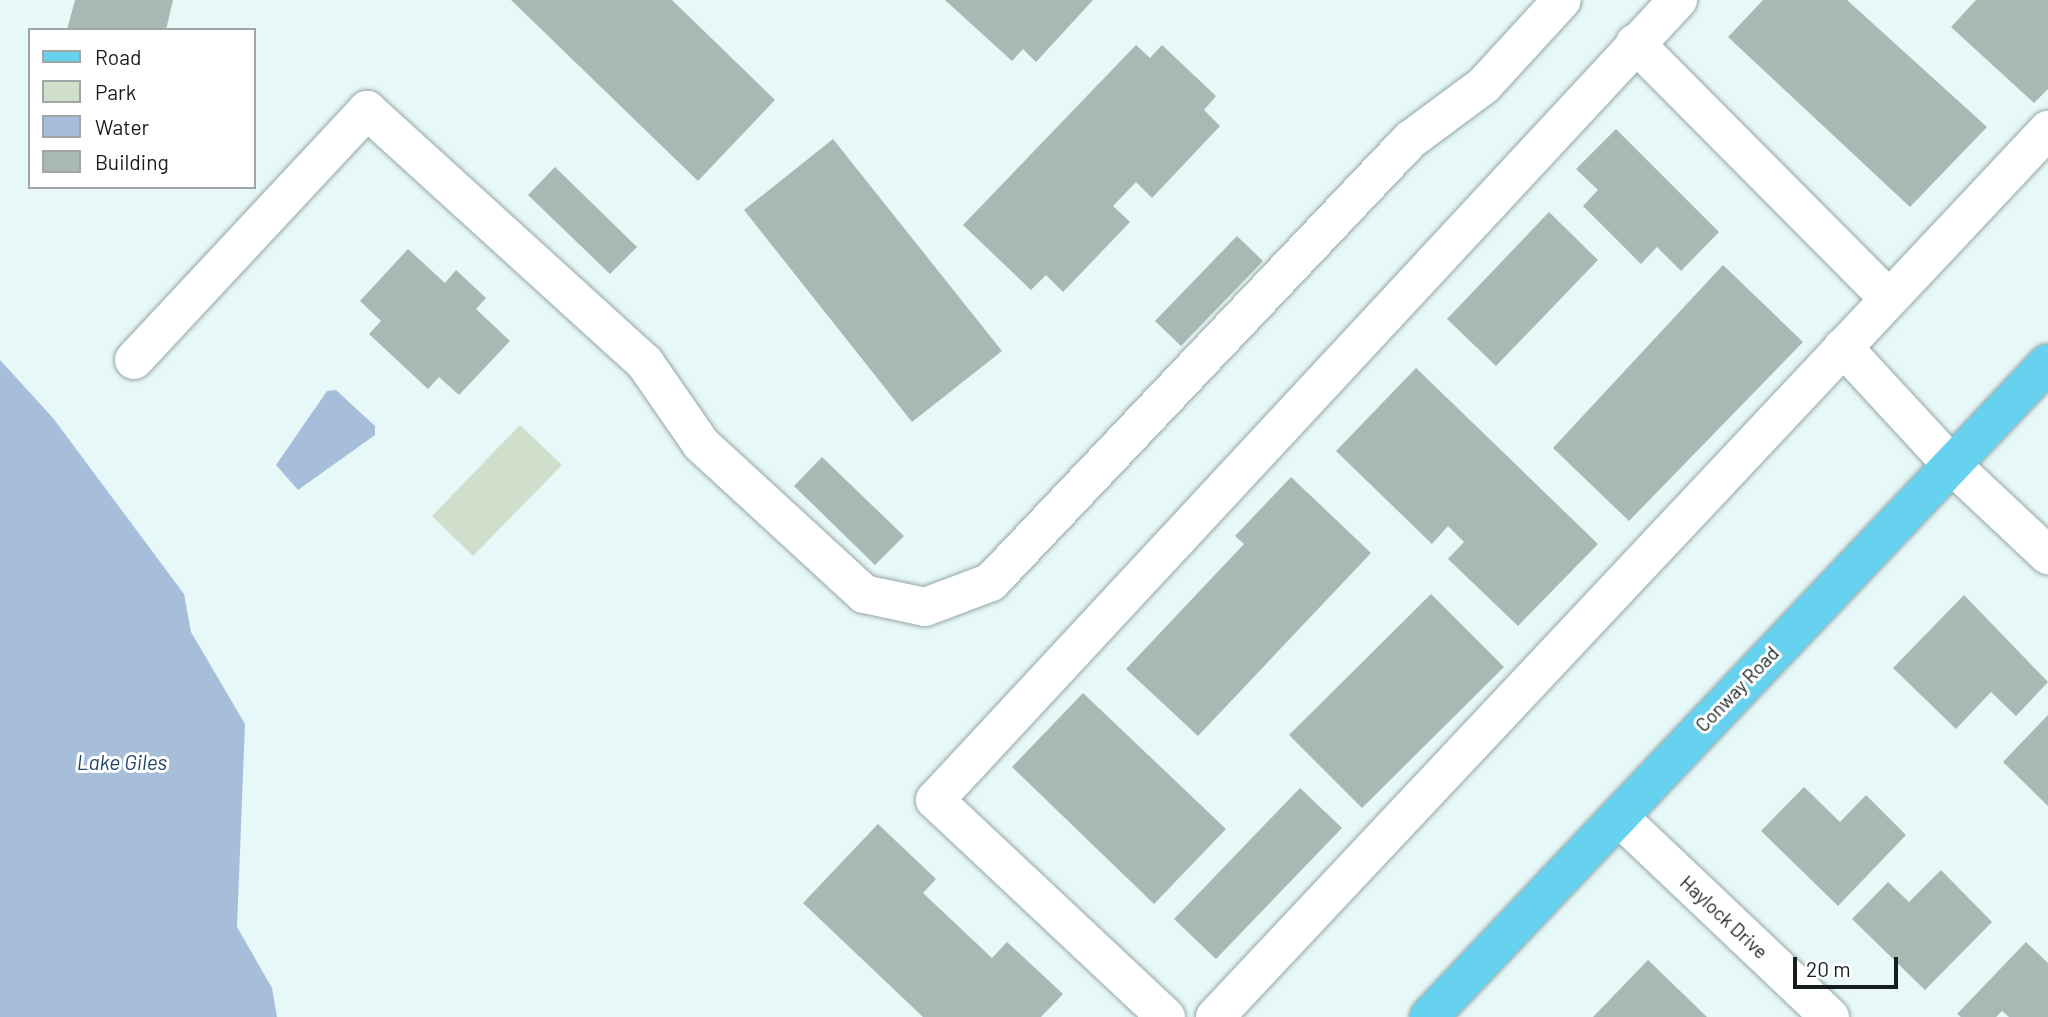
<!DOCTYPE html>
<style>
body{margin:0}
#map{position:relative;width:2048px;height:1017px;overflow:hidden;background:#e6f8f8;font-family:Barlow,sans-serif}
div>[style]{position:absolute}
.green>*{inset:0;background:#cfdfcc}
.water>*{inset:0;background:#a7beda}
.building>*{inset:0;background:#a9b8b2}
.roads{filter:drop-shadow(0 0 2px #95a6a6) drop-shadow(0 0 2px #95a6a6)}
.minor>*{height:38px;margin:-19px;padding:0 19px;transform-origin:19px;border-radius:19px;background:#fff}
.major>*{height:38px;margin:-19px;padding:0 19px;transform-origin:19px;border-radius:19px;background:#67d2f0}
span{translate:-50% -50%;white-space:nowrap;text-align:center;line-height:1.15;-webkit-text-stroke:6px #fff;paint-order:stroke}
.street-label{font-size:19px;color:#161d1d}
.water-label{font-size:21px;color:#25456c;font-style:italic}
.legend{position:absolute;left:28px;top:28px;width:228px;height:161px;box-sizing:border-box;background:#fff;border:2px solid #a2a5a5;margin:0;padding:9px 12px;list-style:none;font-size:21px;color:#161d1d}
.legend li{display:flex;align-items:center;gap:14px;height:35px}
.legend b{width:35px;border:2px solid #a2a5a5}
.scale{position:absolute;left:1793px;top:957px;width:105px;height:32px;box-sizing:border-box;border:4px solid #161d1d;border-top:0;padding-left:9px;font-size:21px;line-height:24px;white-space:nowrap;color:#161d1d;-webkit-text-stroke:5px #fff;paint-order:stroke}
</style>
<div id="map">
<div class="green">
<i style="clip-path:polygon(520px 425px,562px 465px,473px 556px,432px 516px)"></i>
</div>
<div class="water">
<i style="clip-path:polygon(0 360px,53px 418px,184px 594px,191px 632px,245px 724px,237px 927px,272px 988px,277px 1017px,0 1017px)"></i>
<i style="clip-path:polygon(336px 390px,375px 426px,375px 435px,298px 490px,276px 465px,327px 391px)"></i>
</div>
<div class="building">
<i style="clip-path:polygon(75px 0,173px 0,166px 30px,67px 30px)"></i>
<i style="clip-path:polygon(511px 0,672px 0,775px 100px,698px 181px)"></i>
<i style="clip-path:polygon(945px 0,1093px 0,1036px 62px,1023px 49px,1012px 61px)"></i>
<i style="clip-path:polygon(1763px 0,1847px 0,1987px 127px,1910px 207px,1728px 37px)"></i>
<i style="clip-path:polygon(1976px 0,2048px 0,2048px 89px,2034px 103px,1951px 27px)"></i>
<i style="clip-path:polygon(1136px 45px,1150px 58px,1162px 45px,1216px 96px,1204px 110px,1220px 126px,1152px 198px,1136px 182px,1113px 206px,1130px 222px,1063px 292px,1046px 275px,1031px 290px,963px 225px)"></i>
<i style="clip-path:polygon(1616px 129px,1719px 232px,1681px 271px,1657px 247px,1641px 264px,1583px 206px,1598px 190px,1576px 169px)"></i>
<i style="clip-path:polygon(833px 139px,1002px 351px,912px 422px,744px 210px)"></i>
<i style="clip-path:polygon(555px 167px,637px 247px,610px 274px,528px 195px)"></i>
<i style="clip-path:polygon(1549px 212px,1598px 260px,1496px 366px,1447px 319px)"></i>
<i style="clip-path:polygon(1237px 236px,1263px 261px,1181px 346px,1155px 321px)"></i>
<i style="clip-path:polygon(408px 249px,445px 283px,456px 270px,486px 298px,476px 309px,510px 341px,459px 395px,439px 377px,428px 389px,369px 334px,381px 321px,360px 301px)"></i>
<i style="clip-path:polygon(1723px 265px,1803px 342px,1629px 521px,1553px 448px)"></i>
<i style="clip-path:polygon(1416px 368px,1598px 544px,1518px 626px,1448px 559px,1464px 542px,1448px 526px,1432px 544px,1336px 451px)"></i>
<i style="clip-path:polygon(822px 457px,904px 536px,875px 565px,794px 486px)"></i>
<i style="clip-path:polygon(1291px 477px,1371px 553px,1198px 736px,1126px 669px,1244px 544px,1235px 536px)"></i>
<i style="clip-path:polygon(1431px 594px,1504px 667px,1362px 808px,1289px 735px)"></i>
<i style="clip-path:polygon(1964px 595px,2048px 682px,2016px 716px,1991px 692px,1956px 729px,1893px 668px)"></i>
<i style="clip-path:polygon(1083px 693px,1226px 829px,1154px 904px,1012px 767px)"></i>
<i style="clip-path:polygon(2048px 715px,2048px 806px,2003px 762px)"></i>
<i style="clip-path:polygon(1804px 787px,1840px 822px,1866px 795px,1906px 835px,1838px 906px,1761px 831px)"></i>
<i style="clip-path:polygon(1300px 788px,1342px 828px,1216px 959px,1174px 919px)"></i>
<i style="clip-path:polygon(878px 824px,936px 879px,923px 893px,992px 958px,1007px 942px,1063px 994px,1041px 1017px,923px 1017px,803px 903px)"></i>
<i style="clip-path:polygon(1941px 870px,1992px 922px,1925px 990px,1852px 919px,1888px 882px,1909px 902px)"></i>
<i style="clip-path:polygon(2026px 942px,2048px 963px,2048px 1017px,2009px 1017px,2002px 1011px,1996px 1017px,1961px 1017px,1957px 1014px)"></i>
<i style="clip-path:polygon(1648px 960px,1707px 1017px,1593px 1017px)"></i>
</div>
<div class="roads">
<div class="minor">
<i style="left:1635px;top:43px;width:358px;rotate:45.2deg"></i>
<i style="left:1843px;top:347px;width:161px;rotate:47.3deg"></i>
<i style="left:1952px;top:465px;width:132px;rotate:43.2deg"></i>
<i style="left:134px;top:360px;width:342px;rotate:-47deg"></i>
<i style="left:367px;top:110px;width:376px;rotate:42.3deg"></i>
<i style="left:645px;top:363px;width:98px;rotate:55.3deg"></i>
<i style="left:701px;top:444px;width:222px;rotate:42.6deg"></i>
<i style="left:864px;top:594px;width:62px;rotate:12deg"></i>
<i style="left:925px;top:607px;width:71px;rotate:-20.7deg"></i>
<i style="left:991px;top:582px;width:609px;rotate:-46.53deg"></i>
<i style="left:1410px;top:140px;width:92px;rotate:-36.6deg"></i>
<i style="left:1484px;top:85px;width:115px;rotate:-47.5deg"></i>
<i style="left:1619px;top:817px;width:291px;rotate:43.5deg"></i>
<i style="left:1166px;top:1017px;width:317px;rotate:-136.8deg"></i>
<i style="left:935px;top:800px;width:1092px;rotate:-47.12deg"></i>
<i style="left:1215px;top:1017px;width:1217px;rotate:-46.8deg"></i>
</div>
<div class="major">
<i style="left:1429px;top:1017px;width:900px;rotate:-46.57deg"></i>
</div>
</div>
<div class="street-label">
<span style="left:1737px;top:689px;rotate:-46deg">Conway Road</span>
<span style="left:1724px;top:917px;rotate:43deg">Haylock Drive</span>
</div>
<div class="water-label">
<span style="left:122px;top:762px">Lake Giles</span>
</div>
<ul class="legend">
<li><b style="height:9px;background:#67d2f0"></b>Road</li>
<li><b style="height:19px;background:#cfdfcc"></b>Park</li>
<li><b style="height:19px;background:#a7beda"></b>Water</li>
<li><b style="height:19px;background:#a9b8b2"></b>Building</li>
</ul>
<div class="scale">20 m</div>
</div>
